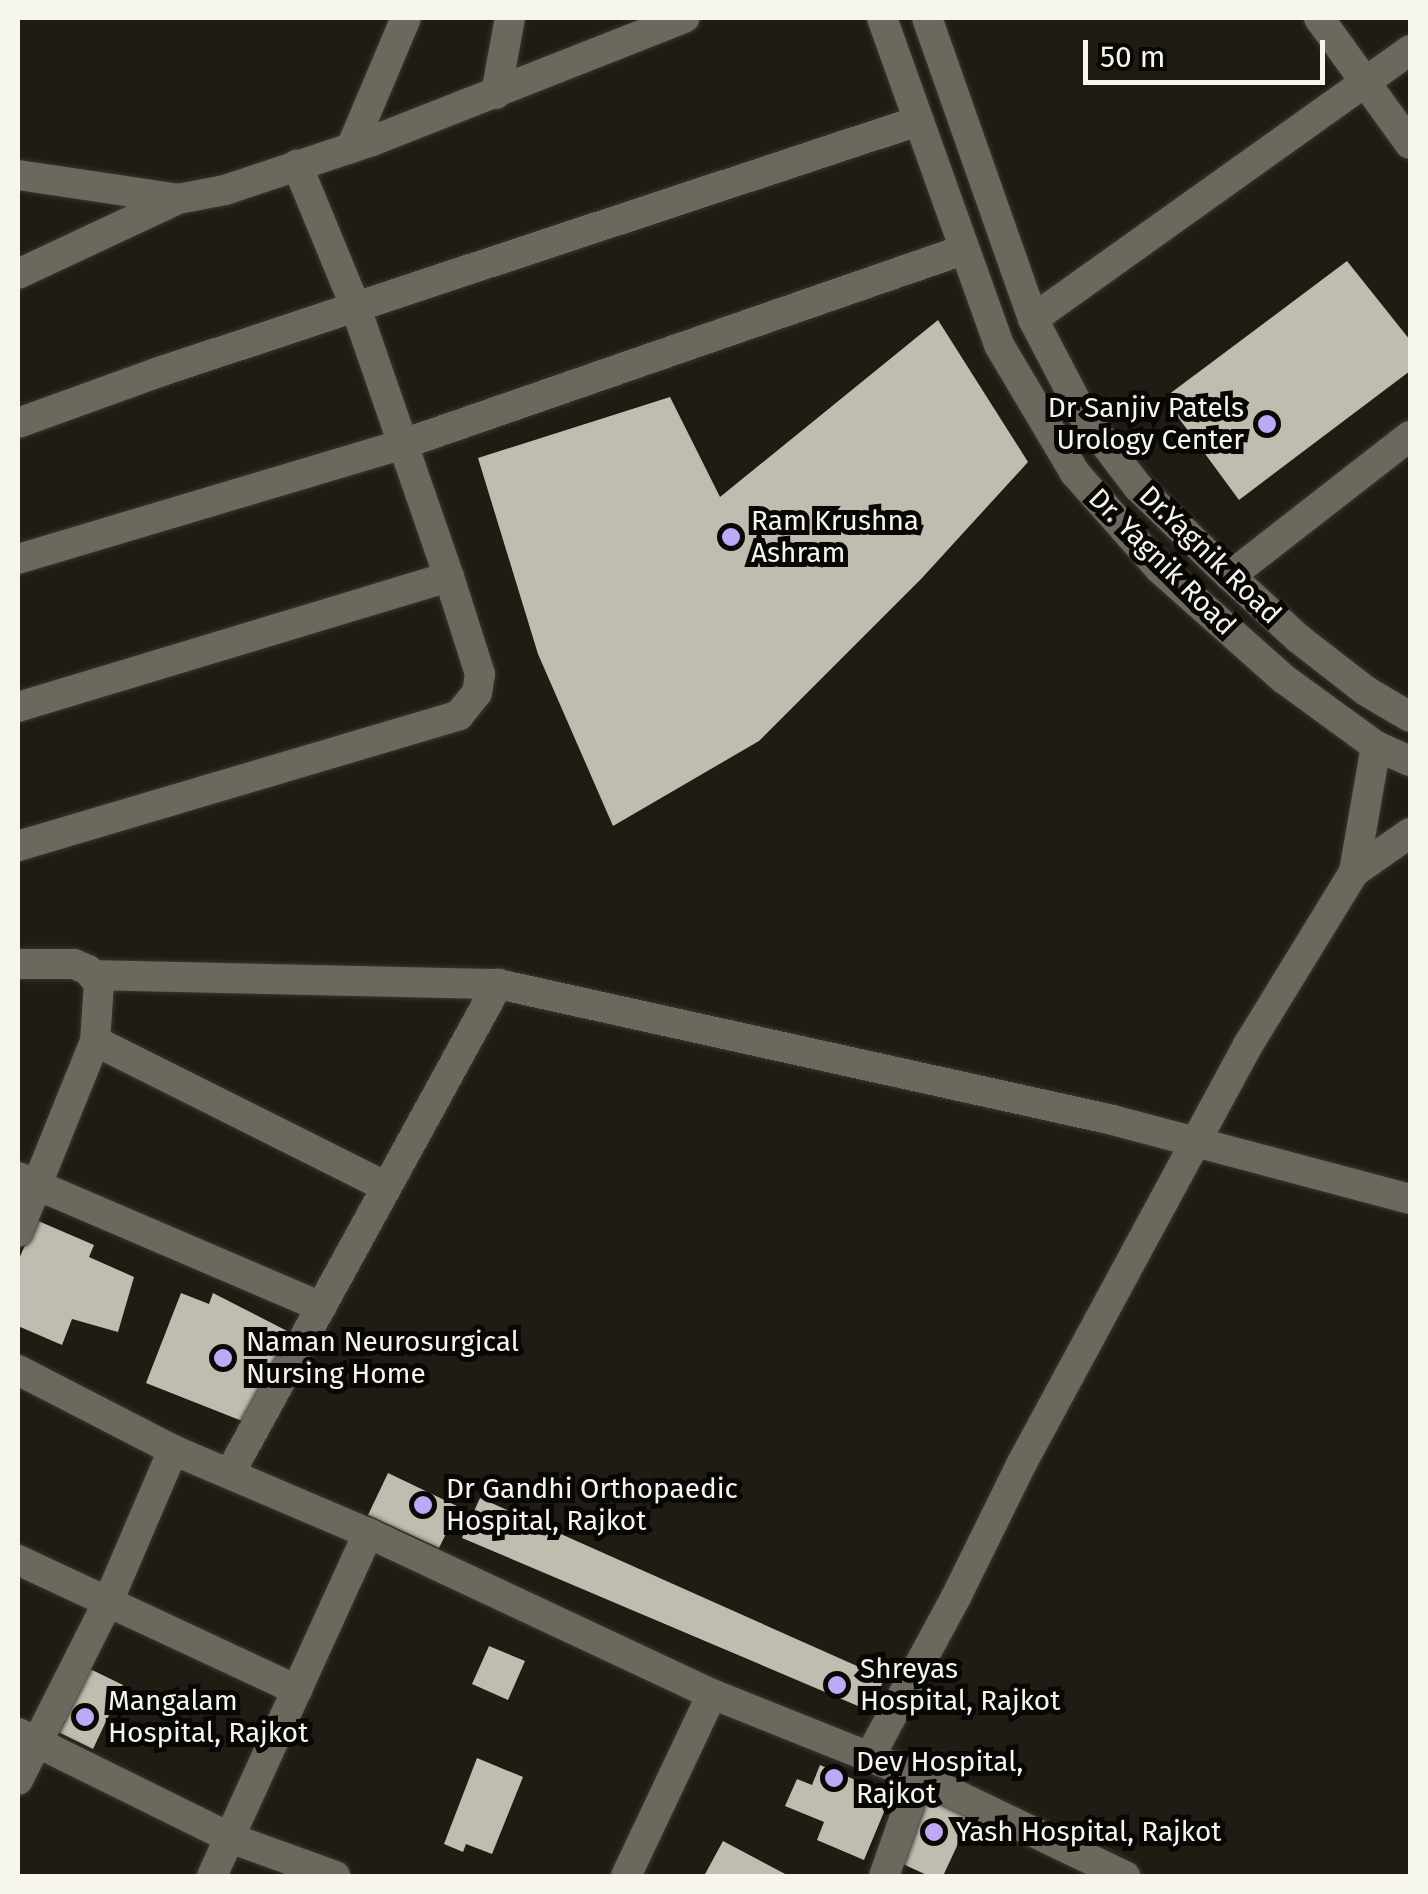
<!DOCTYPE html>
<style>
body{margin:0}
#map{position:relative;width:1428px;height:1894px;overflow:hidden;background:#1f1d13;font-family:"Fira Sans",sans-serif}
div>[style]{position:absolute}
.building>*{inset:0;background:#c0bdb0}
.roads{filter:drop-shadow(0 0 2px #383731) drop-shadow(0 0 2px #383731)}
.minor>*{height:30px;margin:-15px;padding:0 15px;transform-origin:15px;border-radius:15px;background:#6b695d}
.dots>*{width:28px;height:28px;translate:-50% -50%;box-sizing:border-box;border:5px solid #080704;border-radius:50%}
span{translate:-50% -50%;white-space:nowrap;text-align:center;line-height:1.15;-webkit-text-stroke:10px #080704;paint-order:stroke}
.poi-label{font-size:28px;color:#f6f5ee}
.right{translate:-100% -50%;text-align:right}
.left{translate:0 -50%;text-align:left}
.street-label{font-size:28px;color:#f6f5ee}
.frame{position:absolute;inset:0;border:20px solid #f6f5ee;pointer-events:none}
.scale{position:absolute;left:1083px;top:40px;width:242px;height:45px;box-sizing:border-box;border:5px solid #f6f5ee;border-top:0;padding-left:12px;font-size:30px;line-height:35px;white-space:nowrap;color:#f6f5ee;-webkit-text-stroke:8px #080704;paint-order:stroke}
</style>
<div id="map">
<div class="building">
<i style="clip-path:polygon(1347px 261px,1410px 340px,1410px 371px,1239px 500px,1164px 398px)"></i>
<i style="clip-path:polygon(938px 320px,1028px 462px,922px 578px,759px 741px,613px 826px,538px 654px,478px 458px,670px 397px,720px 497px)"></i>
<i style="clip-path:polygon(36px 1220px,94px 1245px,89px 1257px,134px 1277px,118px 1332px,72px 1319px,62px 1345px,18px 1326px,18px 1261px)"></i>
<i style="clip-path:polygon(181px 1293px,209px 1304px,213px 1293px,295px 1335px,260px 1428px,146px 1383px)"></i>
<i style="clip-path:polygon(388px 1473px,459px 1507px,439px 1548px,368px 1515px)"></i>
<i style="clip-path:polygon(480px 1498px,884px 1678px,878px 1695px,858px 1706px,462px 1538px)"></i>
<i style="clip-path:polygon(489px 1646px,525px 1661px,508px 1700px,472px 1684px)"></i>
<i style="clip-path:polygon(86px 1667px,123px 1685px,93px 1749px,56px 1731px)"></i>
<i style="clip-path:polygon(477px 1758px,523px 1777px,492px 1854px,466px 1844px,463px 1852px,444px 1844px)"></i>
<i style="clip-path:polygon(820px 1765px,891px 1795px,864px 1860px,817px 1840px,824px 1822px,785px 1806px,797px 1779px,812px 1785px)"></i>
<i style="clip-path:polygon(925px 1796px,970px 1818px,943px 1876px,929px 1876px,894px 1860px)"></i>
<i style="clip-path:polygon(723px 1841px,789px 1876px,704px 1876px)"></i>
</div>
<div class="roads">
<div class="minor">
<i style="left:882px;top:18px;width:347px;rotate:70.3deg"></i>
<i style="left:999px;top:345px;width:149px;rotate:59.3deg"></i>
<i style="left:1075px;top:473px;width:128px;rotate:48.5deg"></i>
<i style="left:1160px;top:569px;width:166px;rotate:41.6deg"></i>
<i style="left:1284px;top:679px;width:114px;rotate:36.1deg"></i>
<i style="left:1376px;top:746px;width:37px;rotate:24deg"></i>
<i style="left:927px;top:18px;width:319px;rotate:70.6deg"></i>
<i style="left:1033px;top:319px;width:108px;rotate:62.5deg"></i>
<i style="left:1083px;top:415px;width:91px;rotate:52.6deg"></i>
<i style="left:1138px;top:487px;width:128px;rotate:44.1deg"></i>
<i style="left:1230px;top:576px;width:93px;rotate:42.4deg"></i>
<i style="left:1299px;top:639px;width:85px;rotate:37.8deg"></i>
<i style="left:1366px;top:691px;width:51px;rotate:30.6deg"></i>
<i style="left:1319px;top:18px;width:155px;rotate:54.2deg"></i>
<i style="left:496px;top:94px;width:77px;rotate:-79.6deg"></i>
<i style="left:351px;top:148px;width:141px;rotate:-67.1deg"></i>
<i style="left:18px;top:175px;width:162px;rotate:8.5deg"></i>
<i style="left:18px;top:274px;width:177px;rotate:-25.1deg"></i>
<i style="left:178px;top:199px;width:48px;rotate:-10.8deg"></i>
<i style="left:225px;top:190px;width:155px;rotate:-18.4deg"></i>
<i style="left:372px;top:141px;width:336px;rotate:-21.5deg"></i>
<i style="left:1033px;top:319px;width:463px;rotate:-35.5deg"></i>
<i style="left:18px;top:423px;width:150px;rotate:-19.9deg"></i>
<i style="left:159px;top:372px;width:799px;rotate:-18.3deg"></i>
<i style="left:18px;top:559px;width:402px;rotate:-16.6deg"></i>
<i style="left:403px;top:444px;width:593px;rotate:-19.11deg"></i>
<i style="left:1230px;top:576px;width:228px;rotate:-37.9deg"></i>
<i style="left:18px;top:707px;width:450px;rotate:-16.8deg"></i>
<i style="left:18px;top:846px;width:460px;rotate:-16.5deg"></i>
<i style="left:459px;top:715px;width:28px;rotate:-51deg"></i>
<i style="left:477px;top:693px;width:19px;rotate:-81deg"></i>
<i style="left:480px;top:674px;width:102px;rotate:-107.7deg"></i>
<i style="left:449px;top:577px;width:285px;rotate:-109.1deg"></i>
<i style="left:356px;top:308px;width:155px;rotate:-112.4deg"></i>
<i style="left:1354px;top:872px;width:68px;rotate:-34.9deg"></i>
<i style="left:18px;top:964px;width:56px"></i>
<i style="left:74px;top:964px;width:15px;rotate:23deg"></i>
<i style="left:88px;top:970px;width:17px;rotate:50deg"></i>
<i style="left:99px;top:983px;width:58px;rotate:93.9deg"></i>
<i style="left:95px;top:1041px;width:206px;rotate:112deg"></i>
<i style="left:92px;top:975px;width:406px;rotate:1.3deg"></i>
<i style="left:498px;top:984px;width:630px;rotate:12.47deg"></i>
<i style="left:1113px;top:1120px;width:307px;rotate:14.9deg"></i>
<i style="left:95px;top:1041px;width:326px;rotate:26.6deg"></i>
<i style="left:18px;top:1177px;width:330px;rotate:23.2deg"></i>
<i style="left:18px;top:1370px;width:174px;rotate:27.3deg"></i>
<i style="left:173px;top:1450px;width:212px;rotate:23.1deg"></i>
<i style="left:368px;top:1533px;width:380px;rotate:25.1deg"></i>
<i style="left:712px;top:1694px;width:223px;rotate:21.8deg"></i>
<i style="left:919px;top:1777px;width:229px;rotate:25.7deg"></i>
<i style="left:230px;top:1473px;width:558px;rotate:-61.27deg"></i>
<i style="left:18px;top:1560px;width:308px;rotate:25deg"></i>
<i style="left:18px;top:1733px;width:237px;rotate:26.3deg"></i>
<i style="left:230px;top:1838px;width:112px;rotate:19.9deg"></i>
<i style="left:870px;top:1756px;width:181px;rotate:-61.6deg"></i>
<i style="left:956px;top:1597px;width:149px;rotate:-63.8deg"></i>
<i style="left:1022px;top:1463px;width:475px;rotate:-61.6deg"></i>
<i style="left:1248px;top:1045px;width:203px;rotate:-58.5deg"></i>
<i style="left:1354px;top:872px;width:128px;rotate:-80.1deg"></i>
<i style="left:18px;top:1780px;width:197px;rotate:-63.2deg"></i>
<i style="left:107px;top:1604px;width:168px;rotate:-66.8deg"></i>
<i style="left:212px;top:1876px;width:377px;rotate:-65.5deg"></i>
<i style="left:626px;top:1876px;width:201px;rotate:-64.7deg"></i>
<i style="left:884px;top:1876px;width:105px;rotate:-70.5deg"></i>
</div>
</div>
<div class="dots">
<i style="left:1267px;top:424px;background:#bda9f5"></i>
<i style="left:731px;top:537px;background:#bda9f5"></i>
<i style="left:223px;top:1358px;background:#bda9f5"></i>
<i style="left:423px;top:1505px;background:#bda9f5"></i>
<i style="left:837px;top:1685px;background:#bda9f5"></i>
<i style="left:85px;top:1717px;background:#bda9f5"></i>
<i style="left:834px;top:1778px;background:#bda9f5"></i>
<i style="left:934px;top:1832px;background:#bda9f5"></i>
</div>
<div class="poi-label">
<span class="right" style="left:1244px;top:424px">Dr Sanjiv Patels<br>Urology Center</span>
<span class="left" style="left:751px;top:537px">Ram Krushna<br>Ashram</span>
<span class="left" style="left:246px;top:1358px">Naman Neurosurgical<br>Nursing Home</span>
<span class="left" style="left:446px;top:1505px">Dr Gandhi Orthopaedic<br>Hospital, Rajkot</span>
<span class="left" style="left:860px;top:1685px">Shreyas<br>Hospital, Rajkot</span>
<span class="left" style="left:108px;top:1717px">Mangalam<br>Hospital, Rajkot</span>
<span class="left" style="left:856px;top:1778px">Dev Hospital,<br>Rajkot</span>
<span class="left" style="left:956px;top:1832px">Yash Hospital, Rajkot</span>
</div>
<div class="street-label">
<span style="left:1210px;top:555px;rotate:44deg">Dr.Yagnik Road</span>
<span style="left:1162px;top:562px;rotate:45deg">Dr. Yagnik Road</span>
</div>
<div class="frame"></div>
<div class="scale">50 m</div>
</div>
